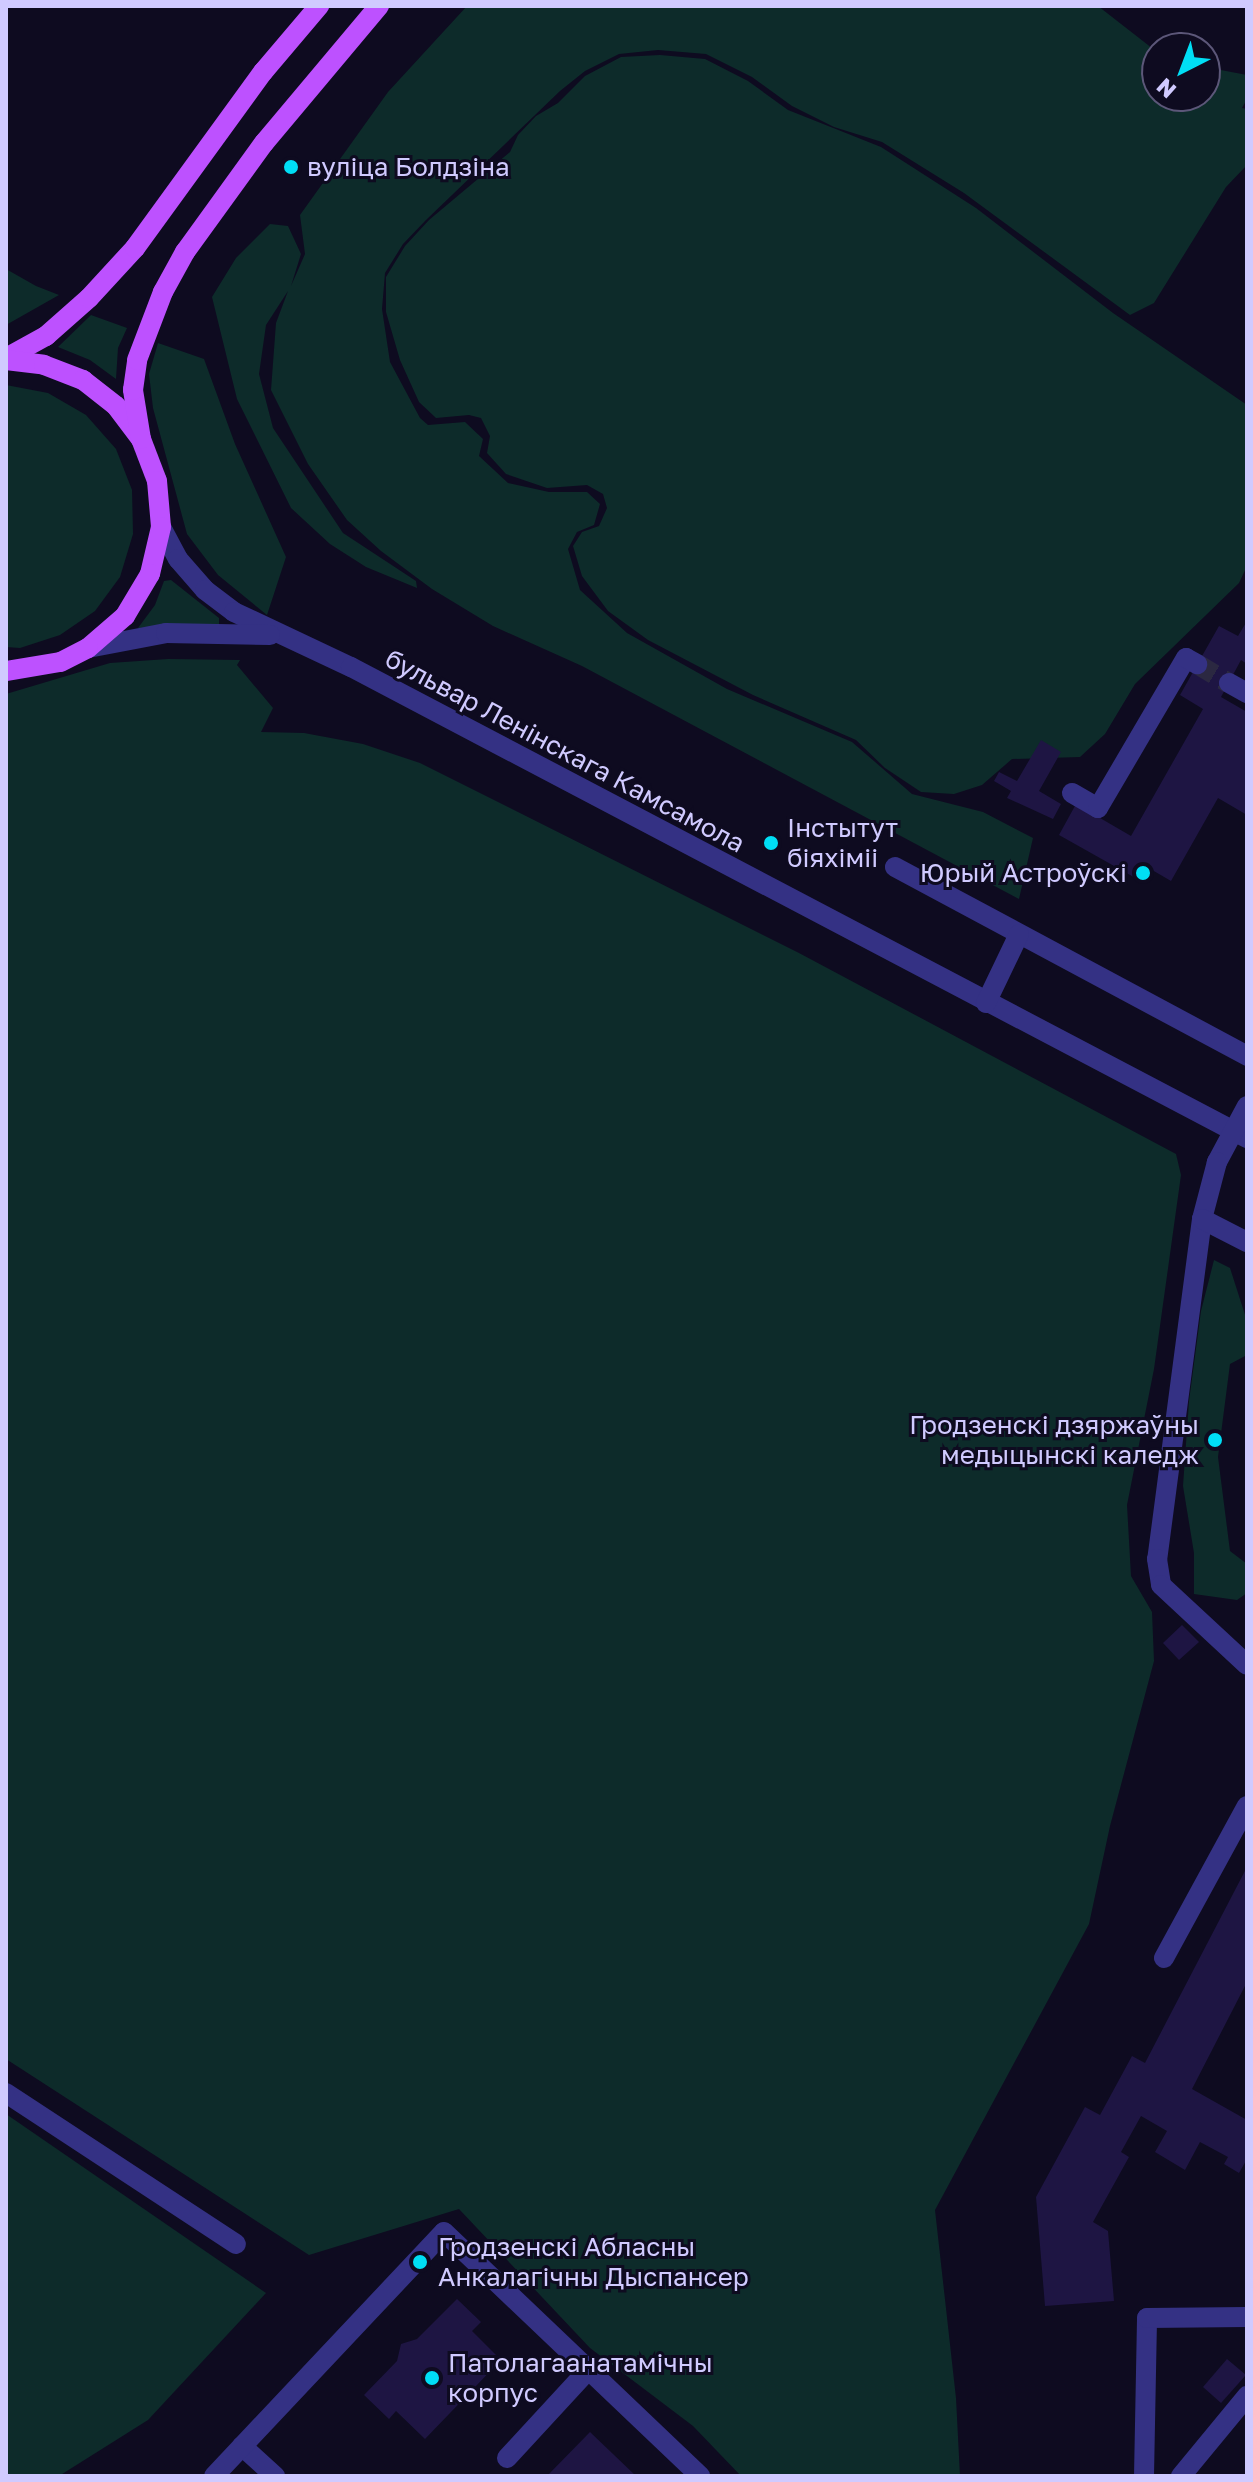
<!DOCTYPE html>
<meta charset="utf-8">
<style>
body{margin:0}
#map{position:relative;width:1253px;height:2482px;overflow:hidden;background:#0e0b20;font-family:"Golos Text",sans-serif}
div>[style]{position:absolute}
.green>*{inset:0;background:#0d2b2a}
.building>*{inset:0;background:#1e1543}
.minor-tunnel>*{height:20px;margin-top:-10px;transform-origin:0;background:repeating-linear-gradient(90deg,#2b2841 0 20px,transparent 0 30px)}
.minor>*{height:20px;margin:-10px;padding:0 10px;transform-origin:10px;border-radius:10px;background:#343184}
.major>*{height:20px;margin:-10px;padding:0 10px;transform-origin:10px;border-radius:10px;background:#bd51ff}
.dots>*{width:22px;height:22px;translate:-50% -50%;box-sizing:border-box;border:4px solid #0e0b20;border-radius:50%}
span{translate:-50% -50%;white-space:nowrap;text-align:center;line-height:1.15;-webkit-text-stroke:6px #0e0b20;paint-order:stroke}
.poi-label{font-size:26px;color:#d0caff}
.left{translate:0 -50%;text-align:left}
.right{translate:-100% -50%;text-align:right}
.street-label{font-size:26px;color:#d0caff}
.frame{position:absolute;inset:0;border:8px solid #d0caff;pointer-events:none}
.north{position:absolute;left:1141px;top:32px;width:80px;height:80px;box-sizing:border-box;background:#0e0b20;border:2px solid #5c5779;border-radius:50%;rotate:222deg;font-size:22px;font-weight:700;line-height:32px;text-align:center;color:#d0caff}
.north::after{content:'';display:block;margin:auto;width:28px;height:36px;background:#00def5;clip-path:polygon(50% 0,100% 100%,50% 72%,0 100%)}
</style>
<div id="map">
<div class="green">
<i style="clip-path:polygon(467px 6px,1098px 6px,1157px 52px,1157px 96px,1205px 96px,1205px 67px,1247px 75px,1247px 99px,1242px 108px,1247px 109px,1247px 165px,1226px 187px,1154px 303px,1130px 315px,964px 193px,882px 142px,834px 127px,792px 106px,752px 77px,706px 54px,658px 50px,619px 54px,585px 71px,560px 91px,426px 220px,403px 244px,385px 273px,382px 309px,390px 362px,420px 418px,428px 425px,465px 422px,483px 439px,479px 456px,508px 483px,549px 492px,587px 492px,600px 504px,594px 525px,577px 532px,568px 549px,580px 590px,627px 633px,727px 689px,852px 742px,912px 794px,983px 812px,1033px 838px,1019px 899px,582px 666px,493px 626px,432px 589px,381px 551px,347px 520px,308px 464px,271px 390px,276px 323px,288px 291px,266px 325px,259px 374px,273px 428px,343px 533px,416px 581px,417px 588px,366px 567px,330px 544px,291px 508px,237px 399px,212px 297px,236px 258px,270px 224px,288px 226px,301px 254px,291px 286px,305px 254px,300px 215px,388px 92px)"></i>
<i style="clip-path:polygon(660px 55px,705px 59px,748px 81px,788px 110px,881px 147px,976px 208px,1113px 313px,1247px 405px,1247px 566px,1239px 583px,1135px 684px,1105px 734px,1080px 757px,1012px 759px,982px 785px,954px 794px,921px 792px,885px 768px,856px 740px,753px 695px,648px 640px,608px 611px,582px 576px,573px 546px,582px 532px,599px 526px,607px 508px,603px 494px,587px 485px,547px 488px,506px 474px,487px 453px,490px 436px,481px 418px,469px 415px,436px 418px,419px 402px,400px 360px,386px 312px,386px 277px,405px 246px,429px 220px,510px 152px,518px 135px,536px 116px,558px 103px,585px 76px,621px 57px)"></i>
<i style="clip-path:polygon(6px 269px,36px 286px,59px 295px,6px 325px)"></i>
<i style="clip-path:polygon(91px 315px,127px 328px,118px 348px,116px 379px,90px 360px,58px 347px)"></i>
<i style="clip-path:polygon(158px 343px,204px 359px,235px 444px,286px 557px,267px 615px,218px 575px,187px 534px,153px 408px,149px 374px)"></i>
<i style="clip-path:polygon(6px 385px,48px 393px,86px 415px,116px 449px,132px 490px,133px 534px,120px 577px,95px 611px,60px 635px,20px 648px,6px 647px)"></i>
<i style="clip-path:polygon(171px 580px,219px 618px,219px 627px,138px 628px,155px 605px,164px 581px)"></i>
<i style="clip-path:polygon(168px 659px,240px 660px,237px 665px,273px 708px,261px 732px,304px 733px,363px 744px,420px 763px,799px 953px,1176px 1154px,1181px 1175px,1154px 1369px,1127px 1505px,1131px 1576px,1152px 1612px,1154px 1661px,1110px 1826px,1089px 1924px,935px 2210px,956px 2398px,960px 2476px,741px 2476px,693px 2426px,590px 2348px,459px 2209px,309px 2255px,6px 2059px,6px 694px,110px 663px)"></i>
<i style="clip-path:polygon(1214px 1260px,1230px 1268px,1247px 1321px,1247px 1355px,1230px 1364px,1218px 1457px,1230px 1551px,1247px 1564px,1247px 1593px,1237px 1600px,1194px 1594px,1194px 1553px,1183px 1486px,1189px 1401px,1201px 1311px)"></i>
<i style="clip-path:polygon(6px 2114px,266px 2293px,148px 2420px,59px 2476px,6px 2476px)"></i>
</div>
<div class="building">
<i style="clip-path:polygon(1247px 621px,1247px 664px,1241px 660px,1221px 697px,1247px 712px,1247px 815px,1218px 798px,1171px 881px,1147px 867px,1139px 880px,1059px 835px,1076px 804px,1131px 836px,1203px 709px,1180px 695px,1219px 626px,1238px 636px)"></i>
<i style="clip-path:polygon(1041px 740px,1061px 752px,1039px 791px,1061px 804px,1053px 819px,1007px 798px,1011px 791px,994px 781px,999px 772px,1017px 781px)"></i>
<i style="clip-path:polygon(1182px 1625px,1199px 1642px,1179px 1660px,1163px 1643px)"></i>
<i style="clip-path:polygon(1247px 1867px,1247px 1982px,1192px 2089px,1247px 2120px,1247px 2159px,1239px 2173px,1224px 2164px,1228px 2157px,1200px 2142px,1185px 2170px,1155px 2152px,1167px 2131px,1141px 2116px,1121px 2152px,1129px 2157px,1093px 2222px,1108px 2231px,1114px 2301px,1045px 2306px,1036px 2197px,1085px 2107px,1100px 2115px,1132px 2056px,1145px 2063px)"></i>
<i style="clip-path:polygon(457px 2299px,481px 2322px,472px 2331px,501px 2360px,425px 2439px,396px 2411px,389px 2419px,364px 2395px,397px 2361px,401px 2344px,417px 2339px)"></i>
<i style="clip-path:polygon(1227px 2359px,1246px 2375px,1221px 2403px,1203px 2387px)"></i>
<i style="clip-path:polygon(590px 2432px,636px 2476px,547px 2476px)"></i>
</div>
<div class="minor-tunnel">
<i style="left:1197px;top:664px;width:37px;rotate:31deg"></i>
</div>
<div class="minor">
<i style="left:161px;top:527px;width:36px;rotate:62deg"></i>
<i style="left:178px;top:559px;width:41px;rotate:48.9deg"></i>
<i style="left:205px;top:590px;width:36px;rotate:37deg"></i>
<i style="left:234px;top:612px;width:129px;rotate:25.2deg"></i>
<i style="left:351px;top:667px;width:1012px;rotate:27.73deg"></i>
<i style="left:88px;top:648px;width:79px;rotate:-10.9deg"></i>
<i style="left:166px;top:633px;width:104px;rotate:1.1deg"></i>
<i style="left:1229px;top:683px;width:21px;rotate:29deg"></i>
<i style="left:1072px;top:793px;width:30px;rotate:30deg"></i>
<i style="left:1098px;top:808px;width:174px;rotate:-59.6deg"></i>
<i style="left:1186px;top:658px;width:13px;rotate:29deg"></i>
<i style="left:895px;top:867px;width:400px;rotate:28.2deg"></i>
<i style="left:986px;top:1003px;width:76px;rotate:-64.4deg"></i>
<i style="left:1247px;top:1106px;width:64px;rotate:118.2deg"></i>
<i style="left:1217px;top:1162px;width:59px;rotate:104.7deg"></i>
<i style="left:1202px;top:1219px;width:343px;rotate:97.5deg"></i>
<i style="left:1157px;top:1559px;width:26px;rotate:81deg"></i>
<i style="left:1161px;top:1585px;width:117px;rotate:42.9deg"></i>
<i style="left:1202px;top:1219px;width:51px;rotate:27.1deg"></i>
<i style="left:1164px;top:1958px;width:173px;rotate:-61.4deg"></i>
<i style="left:6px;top:2093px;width:275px;rotate:33.3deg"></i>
<i style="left:242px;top:2446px;width:45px;rotate:42.3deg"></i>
<i style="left:507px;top:2458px;width:121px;rotate:-47.3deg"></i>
<i style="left:214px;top:2476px;width:335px;rotate:-46.7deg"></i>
<i style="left:444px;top:2232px;width:354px;rotate:43.6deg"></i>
<i style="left:1144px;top:2476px;width:158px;rotate:-88.9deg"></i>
<i style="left:1147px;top:2318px;width:100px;rotate:-0.6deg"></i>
<i style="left:1181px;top:2476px;width:104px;rotate:-50.5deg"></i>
</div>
<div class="major">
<i style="left:6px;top:358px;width:46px;rotate:-28.8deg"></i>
<i style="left:46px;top:336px;width:57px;rotate:-41.5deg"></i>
<i style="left:89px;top:298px;width:68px;rotate:-47.4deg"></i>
<i style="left:135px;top:248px;width:218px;rotate:-54deg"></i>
<i style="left:263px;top:72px;width:87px;rotate:-49.7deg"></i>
<i style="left:6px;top:360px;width:38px;rotate:7deg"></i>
<i style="left:44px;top:365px;width:42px;rotate:21deg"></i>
<i style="left:83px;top:380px;width:42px;rotate:38.2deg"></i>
<i style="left:116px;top:406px;width:41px;rotate:52.9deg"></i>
<i style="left:141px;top:439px;width:45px;rotate:69.1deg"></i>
<i style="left:157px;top:481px;width:46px;rotate:85deg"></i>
<i style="left:161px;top:527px;width:48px;rotate:103.2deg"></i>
<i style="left:150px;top:574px;width:49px;rotate:120.8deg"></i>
<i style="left:125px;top:616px;width:49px;rotate:139.1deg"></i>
<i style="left:88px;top:648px;width:31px;rotate:153deg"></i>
<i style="left:60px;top:662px;width:55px;rotate:170.5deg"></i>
<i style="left:141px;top:439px;width:50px;rotate:-99.3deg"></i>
<i style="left:133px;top:390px;width:30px;rotate:-82deg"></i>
<i style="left:137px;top:360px;width:73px;rotate:-69.1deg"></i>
<i style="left:163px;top:292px;width:46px;rotate:-61.2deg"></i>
<i style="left:185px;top:252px;width:135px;rotate:-54.1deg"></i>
<i style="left:264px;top:143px;width:179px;rotate:-50deg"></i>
</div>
<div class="dots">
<i style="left:291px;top:167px;background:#00def5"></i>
<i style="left:771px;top:843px;background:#00def5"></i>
<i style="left:1143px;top:873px;background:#00def5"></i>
<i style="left:1215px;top:1440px;background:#00def5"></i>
<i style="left:420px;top:2262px;background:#00def5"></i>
<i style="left:432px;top:2378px;background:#00def5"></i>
</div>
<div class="poi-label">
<span class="left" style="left:307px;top:167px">вуліца Болдзіна</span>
<span class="left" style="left:787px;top:843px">Інстытут<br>біяхіміі</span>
<span class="right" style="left:1127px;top:873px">Юрый Астроўскі</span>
<span class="right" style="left:1199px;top:1440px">Гродзенскі дзяржаўны<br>медыцынскі каледж</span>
<span class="left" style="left:438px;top:2262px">Гродзенскі Абласны<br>Анкалагічны Дыспансер</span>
<span class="left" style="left:448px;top:2378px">Патолагаанатамічны<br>корпус</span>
</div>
<div class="street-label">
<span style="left:565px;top:751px;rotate:28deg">бульвар Ленінскага Камсамола</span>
</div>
<div class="frame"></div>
<div class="north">N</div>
</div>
